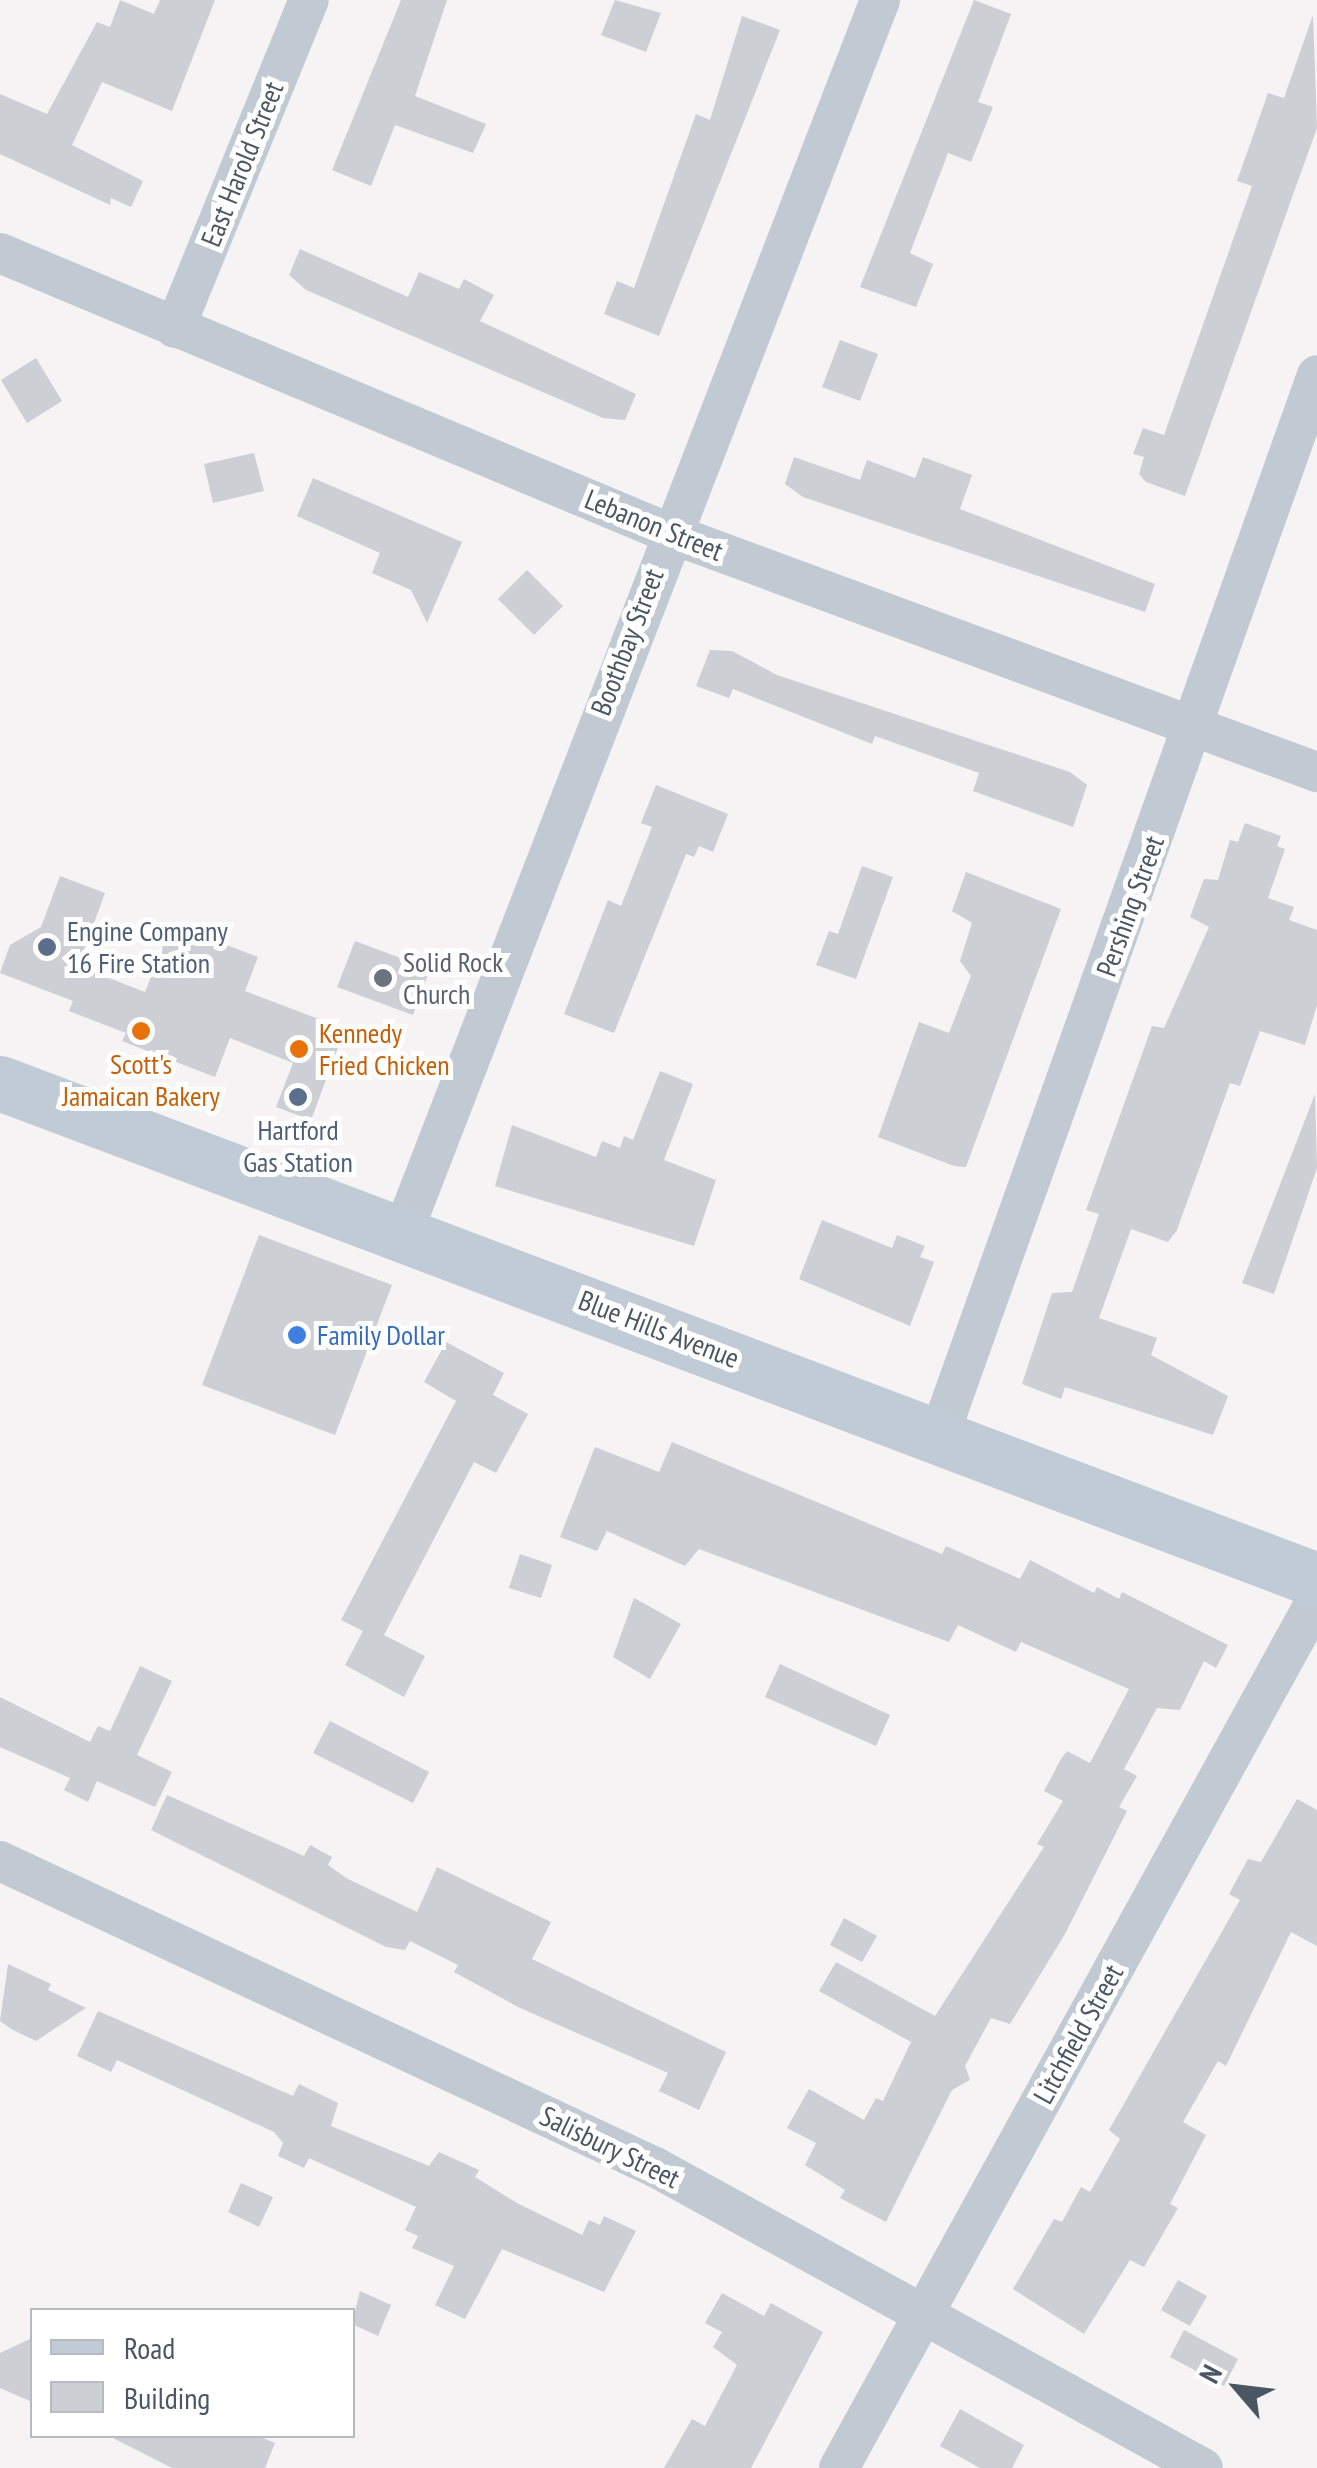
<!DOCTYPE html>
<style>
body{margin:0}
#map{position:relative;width:1317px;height:2468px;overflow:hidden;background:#f5f3f3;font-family:"PT Sans Narrow",sans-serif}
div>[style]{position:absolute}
.building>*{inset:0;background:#cdcfd5}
.street>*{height:40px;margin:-20px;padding:0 20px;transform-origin:20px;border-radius:20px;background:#c1cad2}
.secondary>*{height:55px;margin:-27.5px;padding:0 27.5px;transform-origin:27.5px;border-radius:27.5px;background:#c1cbd6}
.dots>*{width:28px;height:28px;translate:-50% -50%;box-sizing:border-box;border:5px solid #fff;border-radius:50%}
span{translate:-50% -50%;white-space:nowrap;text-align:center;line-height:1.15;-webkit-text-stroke:10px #fff;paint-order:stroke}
.street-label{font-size:28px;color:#4a5661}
.service-label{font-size:28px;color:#4e5e75}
.left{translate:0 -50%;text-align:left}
.worship-label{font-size:28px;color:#5b616d}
.food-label{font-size:28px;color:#c56008}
.shop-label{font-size:28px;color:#366cbe}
.legend{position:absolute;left:30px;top:2308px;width:325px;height:130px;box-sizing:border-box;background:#fff;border:2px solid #b7bbc0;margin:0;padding:12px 18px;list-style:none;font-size:30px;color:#4a5661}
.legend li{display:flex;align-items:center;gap:20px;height:50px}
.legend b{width:50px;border:2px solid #b7bbc0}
.north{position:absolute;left:1187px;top:2338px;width:100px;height:100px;-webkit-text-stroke:8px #fff;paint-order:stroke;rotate:298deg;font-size:28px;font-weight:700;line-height:40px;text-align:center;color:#4a5661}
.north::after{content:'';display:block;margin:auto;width:35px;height:45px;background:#4a5661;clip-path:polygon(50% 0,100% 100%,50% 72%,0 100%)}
</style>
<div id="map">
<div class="building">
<i style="clip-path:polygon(120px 0,154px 14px,160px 0,215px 0,172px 111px,102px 82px,72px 145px,143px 181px,131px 207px,111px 198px,110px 205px,0 154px,0 94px,47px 114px,97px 22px,110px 27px)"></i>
<i style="clip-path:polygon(401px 0,447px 0,415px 96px,486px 124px,473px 153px,395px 125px,371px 186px,332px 170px)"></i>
<i style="clip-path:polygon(615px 0,661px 13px,646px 52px,601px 35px)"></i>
<i style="clip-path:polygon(974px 0,1011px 14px,978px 102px,993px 107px,971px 162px,948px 153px,910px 253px,933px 264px,916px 307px,860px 287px)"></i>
<i style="clip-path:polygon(1313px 15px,1317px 128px,1185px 496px,1146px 482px,1139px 474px,1144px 457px,1133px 454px,1143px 428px,1164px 435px,1252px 186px,1237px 181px,1268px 93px,1284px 98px)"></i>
<i style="clip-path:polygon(742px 16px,780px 30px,659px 336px,604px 314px,617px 281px,634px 288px,696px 114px,710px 120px)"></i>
<i style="clip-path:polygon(300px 249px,408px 297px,419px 272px,459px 289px,464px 279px,494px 295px,480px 321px,636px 394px,625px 420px,603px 418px,306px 290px,289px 275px)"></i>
<i style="clip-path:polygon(840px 340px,878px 354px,860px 401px,822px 387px)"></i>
<i style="clip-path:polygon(36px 358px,62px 401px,27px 423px,1px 380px)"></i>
<i style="clip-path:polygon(254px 453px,264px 491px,213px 503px,204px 464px)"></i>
<i style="clip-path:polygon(794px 457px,860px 480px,867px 460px,915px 478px,923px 457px,972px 475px,960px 509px,1155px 584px,1145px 612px,803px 497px,785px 484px)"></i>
<i style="clip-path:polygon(313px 478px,462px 542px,427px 623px,411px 590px,372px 573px,380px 553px,297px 516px)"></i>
<i style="clip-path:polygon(527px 570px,563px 606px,534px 635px,498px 599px)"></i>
<i style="clip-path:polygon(710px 650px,732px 651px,777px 675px,1070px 772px,1087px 785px,1073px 827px,973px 791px,979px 773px,875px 736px,872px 744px,733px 689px,729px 698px,696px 686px)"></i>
<i style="clip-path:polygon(656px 785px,728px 814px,713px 852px,699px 846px,694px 857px,686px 854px,614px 1033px,564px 1014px,608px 900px,621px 906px,652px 827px,641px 823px)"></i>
<i style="clip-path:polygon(1245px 823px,1281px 836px,1277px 846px,1285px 849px,1268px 898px,1294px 907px,1289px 920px,1317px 930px,1317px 1005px,1305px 1045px,1260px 1031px,1240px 1086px,1230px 1083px,1177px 1230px,1168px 1242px,1131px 1229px,1099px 1318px,1157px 1338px,1151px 1355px,1228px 1396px,1213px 1435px,1065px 1387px,1061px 1399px,1022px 1384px,1052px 1293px,1072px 1292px,1099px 1214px,1086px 1210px,1152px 1026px,1164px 1028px,1209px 927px,1190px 917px,1204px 879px,1218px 880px,1230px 840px,1238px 842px)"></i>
<i style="clip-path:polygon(862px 866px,893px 877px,856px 979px,816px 965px,829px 931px,838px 934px)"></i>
<i style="clip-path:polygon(966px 872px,1061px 909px,966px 1167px,954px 1166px,878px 1137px,919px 1022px,949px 1033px,971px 976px,960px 961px,972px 923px,952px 911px)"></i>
<i style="clip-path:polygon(60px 876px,105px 893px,78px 966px,145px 992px,172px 924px,258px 957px,245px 991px,345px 1029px,311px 1120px,276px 1107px,293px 1063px,230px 1038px,215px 1077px,122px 1041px,126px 1033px,69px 1011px,73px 1001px,0 973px,10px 945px,41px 927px)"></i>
<i style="clip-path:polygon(355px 941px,430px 969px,413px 1015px,337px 987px)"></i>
<i style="clip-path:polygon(660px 1071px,693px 1084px,664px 1160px,716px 1180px,694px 1246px,495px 1186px,512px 1125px,596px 1157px,602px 1141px,620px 1148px,624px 1136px,633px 1140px)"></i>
<i style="clip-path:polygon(1315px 1094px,1317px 1168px,1274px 1294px,1242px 1283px)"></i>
<i style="clip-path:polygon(822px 1220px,892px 1248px,897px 1235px,925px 1246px,920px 1257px,934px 1262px,910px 1326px,799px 1279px)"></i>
<i style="clip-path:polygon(259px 1235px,392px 1285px,335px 1435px,202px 1385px)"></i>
<i style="clip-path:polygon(446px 1342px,504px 1373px,493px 1395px,528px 1414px,496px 1473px,474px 1462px,384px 1635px,425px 1656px,404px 1697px,345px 1665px,363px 1631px,341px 1620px,456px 1401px,424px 1382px)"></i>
<i style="clip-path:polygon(672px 1442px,942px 1554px,946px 1546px,1020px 1579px,1030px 1560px,1094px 1593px,1097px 1587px,1119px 1599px,1122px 1592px,1228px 1645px,1216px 1668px,1204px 1661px,1180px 1710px,1157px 1708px,1124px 1769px,1137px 1776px,1119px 1807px,1127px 1811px,1065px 1934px,1010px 2024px,991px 2018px,965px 2066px,970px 2080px,952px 2090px,886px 2222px,840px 2198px,845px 2190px,805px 2165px,816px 2143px,787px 2128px,809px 2089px,864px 2120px,876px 2098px,883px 2101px,911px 2042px,819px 1991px,836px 1962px,935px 2016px,1044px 1847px,1037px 1844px,1063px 1801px,1044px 1791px,1061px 1759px,1067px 1751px,1090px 1763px,1129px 1689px,1021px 1642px,1016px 1652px,958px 1625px,949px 1642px,699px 1549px,685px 1566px,607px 1531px,597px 1551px,560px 1537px,595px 1447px,659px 1472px)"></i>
<i style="clip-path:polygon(520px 1554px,552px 1565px,541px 1598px,509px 1588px)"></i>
<i style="clip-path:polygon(634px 1598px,681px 1624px,650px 1679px,613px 1657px)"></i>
<i style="clip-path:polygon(780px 1664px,890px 1715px,876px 1746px,765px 1697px)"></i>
<i style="clip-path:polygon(140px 1666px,172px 1681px,137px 1755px,172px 1772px,155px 1807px,97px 1781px,88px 1802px,64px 1790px,70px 1778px,0 1747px,0 1697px,90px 1742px,98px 1726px,110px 1731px)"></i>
<i style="clip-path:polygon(330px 1721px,429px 1772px,413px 1803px,313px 1753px)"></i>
<i style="clip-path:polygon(167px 1795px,304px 1856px,310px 1845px,332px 1857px,328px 1865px,348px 1879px,417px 1912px,437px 1867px,551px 1922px,532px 1959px,726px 2052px,699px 2110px,659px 2091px,668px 2073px,520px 2008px,454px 1972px,458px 1965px,410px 1941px,405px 1950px,386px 1947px,151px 1830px)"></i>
<i style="clip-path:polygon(1297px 1799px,1317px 1810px,1317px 1946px,1291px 1932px,1226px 2066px,1218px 2061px,1183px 2122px,1206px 2135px,1170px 2204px,1178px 2208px,1144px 2267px,1130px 2260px,1084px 2334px,1013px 2289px,1054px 2219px,1062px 2222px,1081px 2187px,1090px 2192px,1120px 2139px,1109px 2130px,1240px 1900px,1229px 1894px,1248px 1859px,1261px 1862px)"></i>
<i style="clip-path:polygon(844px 1918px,877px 1936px,862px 1962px,830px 1945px)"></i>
<i style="clip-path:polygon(8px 1964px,51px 1984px,48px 1990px,86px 2008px,36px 2041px,11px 2029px,0 2021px)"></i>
<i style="clip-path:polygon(98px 2011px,293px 2096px,299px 2084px,338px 2103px,331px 2126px,429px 2166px,439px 2152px,479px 2170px,475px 2177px,517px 2203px,582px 2235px,589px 2220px,600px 2225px,604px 2216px,636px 2231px,604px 2292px,502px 2249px,465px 2319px,435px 2305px,454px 2266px,412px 2248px,418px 2236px,405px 2230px,416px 2207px,309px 2158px,304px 2168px,278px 2156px,283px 2143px,274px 2132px,117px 2060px,111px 2072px,77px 2056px)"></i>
<i style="clip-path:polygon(241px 2183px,273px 2197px,259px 2227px,228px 2212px)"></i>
<i style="clip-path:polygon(1178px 2280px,1207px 2296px,1190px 2326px,1161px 2310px)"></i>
<i style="clip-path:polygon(360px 2291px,391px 2305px,378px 2336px,352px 2324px)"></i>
<i style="clip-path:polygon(722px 2293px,764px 2316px,771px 2303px,823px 2332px,751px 2468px,664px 2468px,692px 2419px,705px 2426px,737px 2365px,713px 2347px,722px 2332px,705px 2323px)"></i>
<i style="clip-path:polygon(1184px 2330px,1238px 2359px,1224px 2386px,1170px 2357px)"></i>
<i style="clip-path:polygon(32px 2338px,32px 2402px,0 2388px,0 2353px)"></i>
<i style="clip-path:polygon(960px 2409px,1024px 2445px,1012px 2468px,980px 2468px,940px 2446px)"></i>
<i style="clip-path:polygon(109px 2436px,258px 2436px,275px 2443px,265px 2468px,172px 2468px)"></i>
</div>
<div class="street">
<i style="left:0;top:253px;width:725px;rotate:22.71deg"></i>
<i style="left:669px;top:533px;width:691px;rotate:20.25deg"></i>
<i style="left:175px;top:328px;width:354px;rotate:-67.8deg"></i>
<i style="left:403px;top:1232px;width:1321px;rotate:-68.83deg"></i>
<i style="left:939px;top:1436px;width:1126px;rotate:-70.39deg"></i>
<i style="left:0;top:1861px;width:723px;rotate:25.04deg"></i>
<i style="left:655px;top:2167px;width:625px;rotate:28.78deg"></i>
<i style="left:839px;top:2468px;width:992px;rotate:-61.19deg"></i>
</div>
<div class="secondary">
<i style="left:0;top:1083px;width:1408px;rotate:20.68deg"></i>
</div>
<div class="dots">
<i style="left:47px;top:947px;background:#5c6f8a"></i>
<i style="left:383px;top:978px;background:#6b7280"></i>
<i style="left:141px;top:1031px;background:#e8710a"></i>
<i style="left:299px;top:1049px;background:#e8710a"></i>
<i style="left:298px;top:1097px;background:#5c6f8a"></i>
<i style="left:297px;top:1335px;background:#3f7fe0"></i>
</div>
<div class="street-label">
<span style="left:242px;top:164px;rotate:-68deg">East Harold Street</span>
<span style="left:654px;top:525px;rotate:22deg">Lebanon Street</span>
<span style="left:627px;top:642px;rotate:-69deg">Boothbay Street</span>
<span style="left:1130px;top:906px;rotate:-70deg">Pershing Street</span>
<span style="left:659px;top:1329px;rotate:21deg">Blue Hills Avenue</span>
<span style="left:1078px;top:2034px;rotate:-61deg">Litchfield Street</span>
<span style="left:610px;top:2147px;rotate:26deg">Salisbury Street</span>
</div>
<div class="service-label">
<span class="left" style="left:67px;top:947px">Engine Company<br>16 Fire Station</span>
<span style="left:298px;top:1146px">Hartford<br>Gas Station</span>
</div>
<div class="worship-label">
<span class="left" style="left:403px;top:978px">Solid Rock<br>Church</span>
</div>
<div class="food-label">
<span class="left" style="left:319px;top:1049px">Kennedy<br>Fried Chicken</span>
<span style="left:141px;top:1080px">Scott's<br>Jamaican Bakery</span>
</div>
<div class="shop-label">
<span class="left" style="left:317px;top:1335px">Family Dollar</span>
</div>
<ul class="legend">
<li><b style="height:12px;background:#c1cbd6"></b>Road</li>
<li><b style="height:28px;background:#cdcfd5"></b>Building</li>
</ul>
<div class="north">N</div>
</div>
